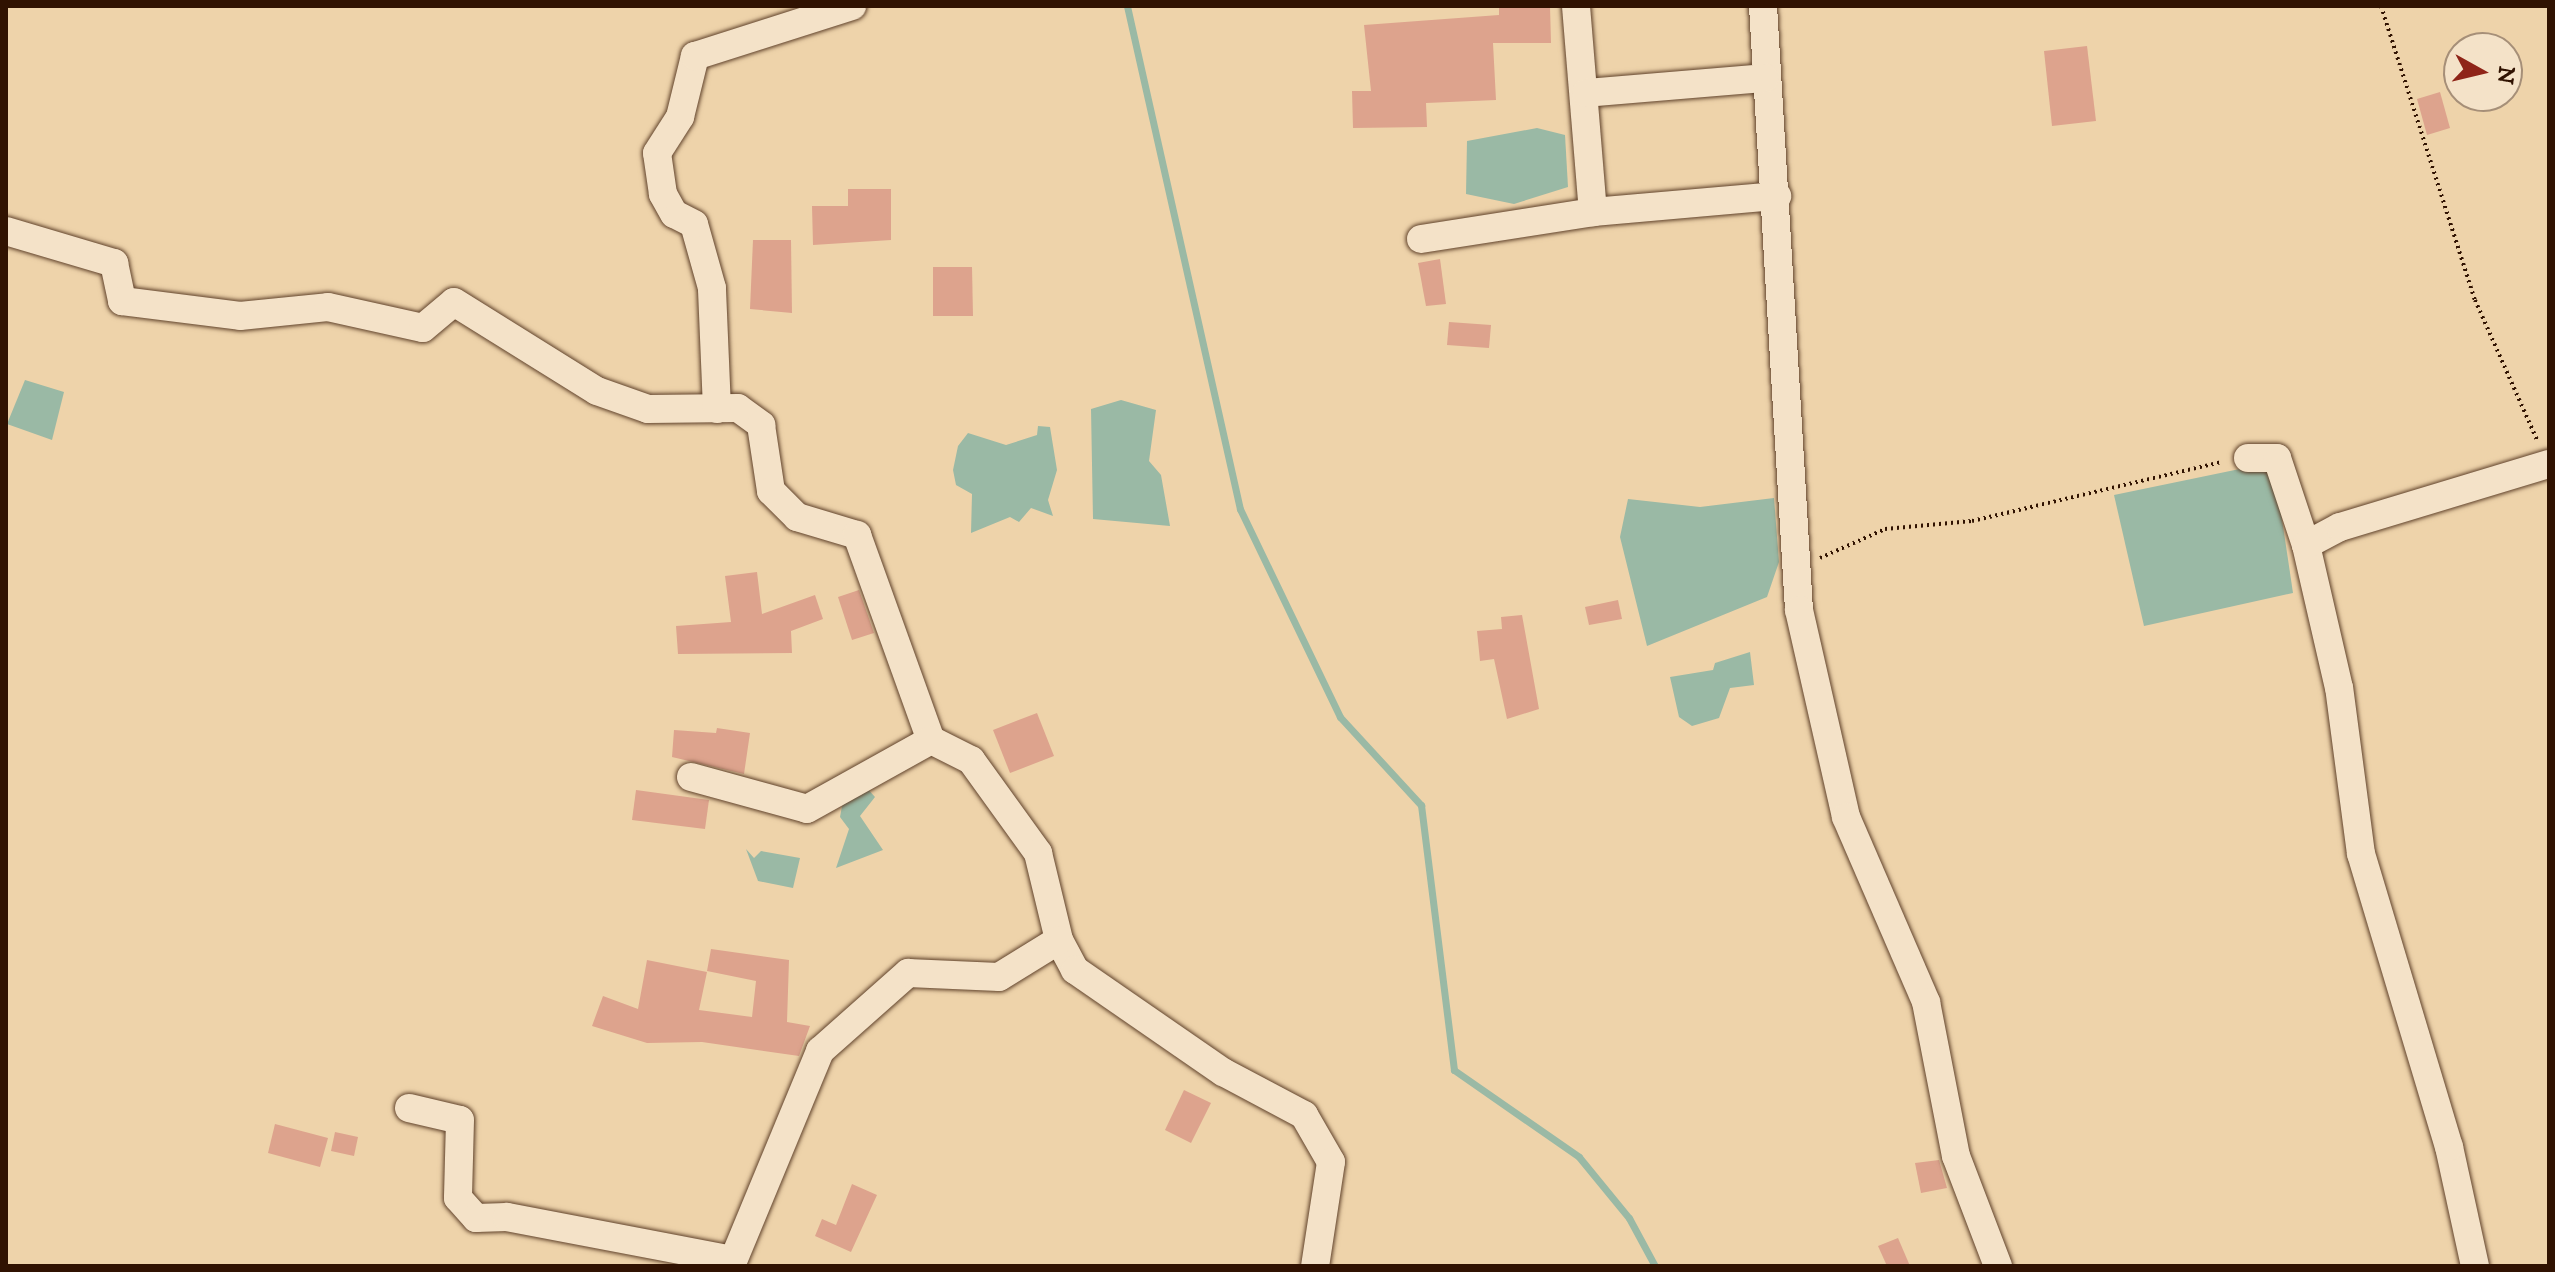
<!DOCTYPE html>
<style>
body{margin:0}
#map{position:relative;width:2555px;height:1272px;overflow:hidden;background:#eed3aa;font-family:"IM FELL DW Pica",serif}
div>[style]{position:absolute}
.water>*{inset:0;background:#9ab9a5}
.stream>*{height:7px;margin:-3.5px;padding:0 3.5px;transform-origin:3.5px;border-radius:3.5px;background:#9ab9a5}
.building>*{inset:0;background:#dda38d}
.path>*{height:4px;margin-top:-2px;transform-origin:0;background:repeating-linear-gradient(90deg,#301201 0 2px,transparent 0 6px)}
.roads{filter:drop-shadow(0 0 2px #60422b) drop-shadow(0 0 2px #60422b)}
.minor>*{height:28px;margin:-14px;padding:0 14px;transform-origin:14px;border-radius:14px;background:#f4e2c8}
span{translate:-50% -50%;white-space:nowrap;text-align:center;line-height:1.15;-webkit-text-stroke:6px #f4e2c8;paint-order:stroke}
.frame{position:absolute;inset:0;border:8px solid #301201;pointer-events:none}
.north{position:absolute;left:2443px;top:32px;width:80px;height:80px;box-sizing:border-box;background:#f4e2c8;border:2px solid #a68f78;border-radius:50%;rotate:98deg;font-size:22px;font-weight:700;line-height:32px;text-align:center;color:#301201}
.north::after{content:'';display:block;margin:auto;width:28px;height:36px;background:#8f2418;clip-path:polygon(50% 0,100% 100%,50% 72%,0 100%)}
</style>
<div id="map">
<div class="water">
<i style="clip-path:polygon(1537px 128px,1565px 135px,1568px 187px,1514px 204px,1466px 194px,1467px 141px)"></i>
<i style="clip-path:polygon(25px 380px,64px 392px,52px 440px,7px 424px)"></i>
<i style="clip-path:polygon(1121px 400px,1156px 410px,1149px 461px,1161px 475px,1170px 526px,1093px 519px,1091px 409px)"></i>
<i style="clip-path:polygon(1038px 426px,1050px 427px,1057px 470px,1048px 500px,1053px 516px,1031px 508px,1019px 522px,1010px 517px,971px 533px,972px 494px,956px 485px,953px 470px,958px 446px,968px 433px,1006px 445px,1037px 435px)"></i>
<i style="clip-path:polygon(2259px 465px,2276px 479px,2293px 593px,2144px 626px,2114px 495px)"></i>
<i style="clip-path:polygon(1774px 498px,1779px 562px,1767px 597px,1647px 646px,1620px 537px,1628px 499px,1700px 507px)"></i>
<i style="clip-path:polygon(1750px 652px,1754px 685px,1730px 688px,1719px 718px,1692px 726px,1679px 717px,1670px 677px,1713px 670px,1715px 663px)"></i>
<i style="clip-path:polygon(866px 787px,875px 797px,860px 816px,883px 850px,836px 868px,849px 829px,840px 817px,843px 801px)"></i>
<i style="clip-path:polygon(746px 849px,754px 858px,761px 851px,800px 858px,793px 888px,758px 881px)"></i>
</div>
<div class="stream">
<i style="left:1127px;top:6px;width:516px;rotate:77.34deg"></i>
<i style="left:1240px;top:509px;width:231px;rotate:64.3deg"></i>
<i style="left:1340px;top:717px;width:120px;rotate:47.4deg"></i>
<i style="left:1421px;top:805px;width:267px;rotate:82.9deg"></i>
<i style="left:1454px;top:1070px;width:152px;rotate:34.8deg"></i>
<i style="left:1579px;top:1157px;width:79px;rotate:50.7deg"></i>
<i style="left:1629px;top:1218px;width:55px;rotate:61.6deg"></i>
</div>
<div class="building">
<i style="clip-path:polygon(1499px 6px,1550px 6px,1551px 43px,1493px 43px,1496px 100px,1426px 103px,1427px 127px,1353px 128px,1352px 91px,1371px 91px,1364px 25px,1499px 15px)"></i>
<i style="clip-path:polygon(2087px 46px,2096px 121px,2052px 126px,2044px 51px)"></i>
<i style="clip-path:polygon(2440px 92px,2450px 128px,2427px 135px,2417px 99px)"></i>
<i style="clip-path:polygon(848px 189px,891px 189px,891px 240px,813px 245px,812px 206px,848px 206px)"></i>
<i style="clip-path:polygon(753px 240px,791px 240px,792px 313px,750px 309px)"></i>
<i style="clip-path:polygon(1440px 259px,1446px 304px,1426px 306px,1418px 263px)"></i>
<i style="clip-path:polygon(933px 267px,972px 267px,973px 316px,933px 316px)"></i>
<i style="clip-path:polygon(1449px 322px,1491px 325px,1489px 348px,1447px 345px)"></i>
<i style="clip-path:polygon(757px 572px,762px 614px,815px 595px,823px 619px,791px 631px,792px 653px,678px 654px,676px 626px,731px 622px,725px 576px)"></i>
<i style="clip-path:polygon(859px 590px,874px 633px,852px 640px,838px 597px)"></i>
<i style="clip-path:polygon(1618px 600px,1622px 619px,1589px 625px,1585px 607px)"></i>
<i style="clip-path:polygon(1522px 615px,1539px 709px,1507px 719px,1494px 659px,1480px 661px,1477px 631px,1502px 629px,1501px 617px)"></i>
<i style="clip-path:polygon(1037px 713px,1054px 756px,1010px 773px,993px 730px)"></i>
<i style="clip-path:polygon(717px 728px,750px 733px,744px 774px,672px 757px,674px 730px,716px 733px)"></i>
<i style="clip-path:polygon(636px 790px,709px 800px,705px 829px,632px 820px)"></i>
<i style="clip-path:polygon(711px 949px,789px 960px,787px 1022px,810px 1026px,799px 1056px,702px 1042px,647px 1043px,592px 1026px,603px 996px,638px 1009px,647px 960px,707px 972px,699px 1010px,752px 1017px,756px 981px,707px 971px)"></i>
<i style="clip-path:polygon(1184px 1090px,1211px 1103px,1191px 1143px,1165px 1130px)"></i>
<i style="clip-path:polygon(275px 1124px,328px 1138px,320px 1167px,268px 1153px)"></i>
<i style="clip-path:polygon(335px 1132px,358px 1137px,354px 1156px,331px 1151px)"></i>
<i style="clip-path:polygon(1939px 1160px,1947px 1188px,1921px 1193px,1915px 1163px)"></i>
<i style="clip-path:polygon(852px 1184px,877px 1195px,851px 1252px,815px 1236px,822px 1219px,836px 1225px)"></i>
<i style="clip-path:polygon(1898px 1238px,1910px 1266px,1887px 1266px,1878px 1246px)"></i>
</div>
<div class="path">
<i style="left:2381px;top:6px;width:309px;rotate:72.3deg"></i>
<i style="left:2475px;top:300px;width:153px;rotate:66.1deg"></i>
<i style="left:1820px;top:558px;width:71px;rotate:-24deg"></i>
<i style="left:1885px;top:529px;width:87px;rotate:-5.3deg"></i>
<i style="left:1972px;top:521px;width:257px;rotate:-13.3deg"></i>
</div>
<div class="roads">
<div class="minor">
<i style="left:1576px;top:6px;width:207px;rotate:85.3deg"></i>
<i style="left:1763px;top:6px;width:605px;rotate:86.59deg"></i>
<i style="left:1799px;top:610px;width:212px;rotate:77.2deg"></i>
<i style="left:1846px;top:817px;width:202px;rotate:66.6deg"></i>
<i style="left:1926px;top:1002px;width:157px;rotate:79deg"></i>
<i style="left:1956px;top:1156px;width:118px;rotate:69.1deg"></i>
<i style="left:1586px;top:93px;width:179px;rotate:-4.8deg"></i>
<i style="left:6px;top:231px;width:113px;rotate:16.5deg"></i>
<i style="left:114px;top:263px;width:39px;rotate:78deg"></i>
<i style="left:122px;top:301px;width:119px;rotate:7.2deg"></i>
<i style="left:240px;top:316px;width:88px;rotate:-5.8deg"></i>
<i style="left:328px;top:307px;width:97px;rotate:12.5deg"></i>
<i style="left:423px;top:328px;width:40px;rotate:-40deg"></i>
<i style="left:454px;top:302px;width:168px;rotate:31.9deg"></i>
<i style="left:597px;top:391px;width:54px;rotate:19.4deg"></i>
<i style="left:648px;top:409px;width:90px;rotate:-0.6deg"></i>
<i style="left:738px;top:408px;width:29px;rotate:36deg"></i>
<i style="left:761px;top:425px;width:67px;rotate:81.4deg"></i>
<i style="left:771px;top:491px;width:37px;rotate:45deg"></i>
<i style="left:797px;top:517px;width:63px;rotate:16.7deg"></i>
<i style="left:857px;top:535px;width:218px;rotate:70.2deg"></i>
<i style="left:1421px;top:239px;width:174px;rotate:-8.9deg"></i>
<i style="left:1593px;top:212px;width:185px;rotate:-5deg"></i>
<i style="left:717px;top:409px;width:121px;rotate:-92.4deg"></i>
<i style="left:712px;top:288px;width:66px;rotate:-105.7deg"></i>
<i style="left:694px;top:224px;width:22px;rotate:-153deg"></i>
<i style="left:674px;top:214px;width:23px;rotate:-119deg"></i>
<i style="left:663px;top:194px;width:41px;rotate:-98.3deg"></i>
<i style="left:657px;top:153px;width:43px;rotate:-57.4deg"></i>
<i style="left:680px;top:117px;width:63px;rotate:-76.2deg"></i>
<i style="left:695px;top:56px;width:165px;rotate:-17.7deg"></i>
<i style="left:2248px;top:458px;width:29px"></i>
<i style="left:2277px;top:458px;width:92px;rotate:71.6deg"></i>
<i style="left:691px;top:777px;width:120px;rotate:15.4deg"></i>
<i style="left:807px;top:809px;width:142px;rotate:-29.1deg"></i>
<i style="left:931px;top:740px;width:45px;rotate:26.6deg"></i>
<i style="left:971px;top:760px;width:115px;rotate:54.2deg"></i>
<i style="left:1038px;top:853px;width:89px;rotate:76.4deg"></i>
<i style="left:1059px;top:940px;width:34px;rotate:62deg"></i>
<i style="left:1075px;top:970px;width:180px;rotate:34.6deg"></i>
<i style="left:1223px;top:1072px;width:92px;rotate:28deg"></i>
<i style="left:1304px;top:1115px;width:54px;rotate:60.1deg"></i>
<i style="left:1331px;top:1162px;width:105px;rotate:98.7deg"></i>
<i style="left:409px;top:1108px;width:52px;rotate:13.2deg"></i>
<i style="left:460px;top:1120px;width:78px;rotate:91.5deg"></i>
<i style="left:458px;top:1198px;width:27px;rotate:48deg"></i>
<i style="left:476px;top:1218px;width:31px;rotate:-2deg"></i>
<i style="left:507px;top:1217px;width:229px;rotate:10.8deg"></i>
<i style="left:731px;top:1266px;width:233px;rotate:-67.5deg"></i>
<i style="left:820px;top:1051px;width:118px;rotate:-41.6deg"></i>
<i style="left:908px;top:973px;width:91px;rotate:2.5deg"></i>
<i style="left:999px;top:977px;width:70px;rotate:-31.7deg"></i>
<i style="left:2475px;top:1266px;width:122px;rotate:-102.3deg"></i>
<i style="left:2449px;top:1147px;width:306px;rotate:-106.7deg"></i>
<i style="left:2361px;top:854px;width:167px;rotate:-97.5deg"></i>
<i style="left:2339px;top:688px;width:147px;rotate:-103deg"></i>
<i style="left:2306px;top:545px;width:38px;rotate:-28deg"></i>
<i style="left:2340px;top:527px;width:218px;rotate:-16.8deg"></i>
</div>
</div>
<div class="frame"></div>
<div class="north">N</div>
</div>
